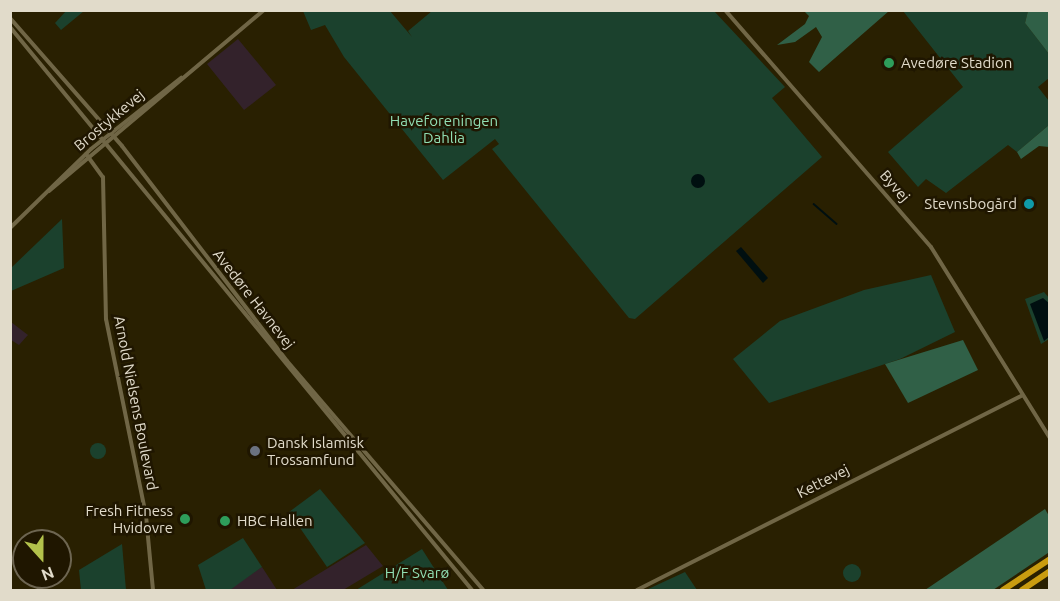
<!DOCTYPE html>
<meta charset="utf-8">
<style>
body{margin:0}
#map{position:relative;width:1060px;height:601px;overflow:hidden;background:#292001;font-family:Ubuntu,sans-serif}
div>[style]{position:absolute}
.education>*{inset:0;background:#33222b}
.green>*{inset:0;background:#1b412d}
.round{border-radius:50%}
.forest>*{inset:0;background:#306047}
.water>*{inset:0;background:#000f10}
.stream>*{height:1.5px;margin:-0.75px;padding:0 0.75px;transform-origin:0.75px;border-radius:0.75px;background:#000f10}
.minor>*{height:4px;margin:-2px;padding:0 2px;transform-origin:2px;border-radius:2px;background:#706646}
.highway>*{height:6px;margin:-3px;padding:0 3px;transform-origin:3px;border-radius:3px;background:#c99c10}
.dots>*{width:16px;height:16px;translate:-50% -50%;box-sizing:border-box;border:3px solid #1f1600;border-radius:50%}
span{translate:-50% -50%;white-space:nowrap;text-align:center;line-height:1.15;-webkit-text-stroke:5px #1f1600;paint-order:stroke}
.poi-label{font-size:15px;color:#e1dbca}
.left{translate:0 -50%;text-align:left}
.right{translate:-100% -50%;text-align:right}
.street-label{font-size:15px;color:#e1dbca}
.park-label{font-size:15px;color:#91deb3}
.frame{position:absolute;inset:0;border:12px solid #e1dbca;pointer-events:none}
.north{position:absolute;left:12px;top:529px;width:60px;height:60px;box-sizing:border-box;background:#1f1600;border:2px solid #6d6551;border-radius:50%;rotate:159deg;font-size:16px;font-weight:700;line-height:24px;text-align:center;color:#e1dbca}
.north::after{content:'';display:block;margin:auto;width:21px;height:27px;background:#b3c24b;clip-path:polygon(50% 0,100% 100%,50% 72%,0 100%)}
</style>
<div id="map">
<div class="education">
<i style="clip-path:polygon(238px 39px,276px 85px,244px 110px,207px 64px)"></i>
<i style="clip-path:polygon(11px 322px,28px 335px,19px 345px,11px 340px)"></i>
<i style="clip-path:polygon(366px 545px,383px 566px,343px 590px,292px 590px)"></i>
<i style="clip-path:polygon(262px 567px,277px 590px,230px 590px,229px 589px)"></i>
</div>
<div class="green">
<i style="clip-path:polygon(67px 10px,84px 11px,61px 30px,55px 23px)"></i>
<i style="clip-path:polygon(303px 11px,390px 11px,412px 37px,408px 31px,432px 11px,714px 11px,785px 87px,772px 98px,822px 157px,635px 319px,629px 318px,492px 149px,499px 144px,495px 139px,443px 180px,344px 57px,325px 25px,311px 30px)"></i>
<i style="clip-path:polygon(903px 11px,1028px 11px,1025px 23px,1049px 54px,1049px 78px,1038px 87px,1049px 101px,1049px 125px,1017px 152px,1008px 145px,946px 193px,926px 179px,918px 187px,888px 152px,963px 87px)"></i>
<i style="clip-path:polygon(62px 219px,64px 268px,11px 291px,11px 268px)"></i>
<i style="clip-path:polygon(931px 275px,955px 332px,900px 359px,769px 403px,733px 359px,780px 321px,864px 290px)"></i>
<i style="clip-path:polygon(1044px 292px,1050px 299px,1049px 339px,1041px 344px,1025px 299px)"></i>
<i class="round" style="left:90px;top:443px;width:16px;height:16px"></i>
<i style="clip-path:polygon(320px 489px,365px 543px,327px 567px,289px 512px)"></i>
<i style="clip-path:polygon(243px 538px,262px 567px,230px 590px,206px 590px,198px 565px)"></i>
<i style="clip-path:polygon(122px 544px,126px 590px,81px 590px,79px 570px)"></i>
<i style="clip-path:polygon(422px 549px,448px 590px,356px 590px)"></i>
<i class="round" style="left:843px;top:564px;width:18px;height:18px"></i>
<i style="clip-path:polygon(685px 572px,697px 590px,646px 590px)"></i>
</div>
<div class="forest">
<i style="clip-path:polygon(804px 11px,889px 11px,819px 72px,809px 62px,822px 37px,816px 27px,795px 42px,777px 45px,805px 24px,809px 16px)"></i>
<i style="clip-path:polygon(1028px 11px,1049px 11px,1049px 54px,1025px 23px)"></i>
<i style="clip-path:polygon(1049px 125px,1049px 147px,1039px 146px,1021px 159px,1017px 152px)"></i>
<i style="clip-path:polygon(963px 340px,978px 370px,908px 403px,885px 364px)"></i>
<i style="clip-path:polygon(1045px 509px,1049px 516px,1048px 553px,993px 590px,925px 590px)"></i>
</div>
<div class="water">
<i class="round" style="left:691px;top:174px;width:14px;height:14px"></i>
<i style="clip-path:polygon(741px 247px,768px 278px,763px 283px,736px 251px)"></i>
<i style="clip-path:polygon(1043px 298px,1050px 304px,1049px 337px,1044px 341px,1030px 304px)"></i>
</div>
<div class="stream">
<i style="left:814px;top:204px;width:30px;rotate:41deg"></i>
</div>
<div class="minor">
<i style="left:725px;top:10px;width:314px;rotate:49deg"></i>
<i style="left:931px;top:247px;width:225px;rotate:58.1deg"></i>
<i style="left:10px;top:18px;width:170px;rotate:48.8deg"></i>
<i style="left:122px;top:146px;width:271px;rotate:52.5deg"></i>
<i style="left:287px;top:361px;width:301px;rotate:49.4deg"></i>
<i style="left:10px;top:27px;width:728px;rotate:50.63deg"></i>
<i style="left:86px;top:154px;width:29px;rotate:54deg"></i>
<i style="left:103px;top:177px;width:142px;rotate:88.8deg"></i>
<i style="left:106px;top:319px;width:201px;rotate:78.5deg"></i>
<i style="left:146px;top:516px;width:74px;rotate:84.6deg"></i>
<i style="left:49px;top:191px;width:281px;rotate:-40.1deg"></i>
<i style="left:10px;top:228px;width:113px;rotate:-44.3deg"></i>
<i style="left:91px;top:149px;width:115px;rotate:-38.3deg"></i>
<i style="left:637px;top:590px;width:432px;rotate:-26.8deg"></i>
</div>
<div class="highway">
<i style="left:1003px;top:590px;width:56px;rotate:-33.4deg"></i>
<i style="left:1022px;top:590px;width:34px;rotate:-34deg"></i>
</div>
<div class="dots">
<i style="left:889px;top:63px;background:#2e9e5b"></i>
<i style="left:1029px;top:204px;background:#0f9aa8"></i>
<i style="left:255px;top:451px;background:#6b7280"></i>
<i style="left:185px;top:519px;background:#2e9e5b"></i>
<i style="left:225px;top:521px;background:#2e9e5b"></i>
</div>
<div class="poi-label">
<span class="left" style="left:901px;top:63px">Avedøre Stadion</span>
<span class="right" style="left:1017px;top:204px">Stevnsbogård</span>
<span class="left" style="left:267px;top:451px">Dansk Islamisk<br>Trossamfund</span>
<span class="right" style="left:173px;top:519px">Fresh Fitness<br>Hvidovre</span>
<span class="left" style="left:237px;top:521px">HBC Hallen</span>
</div>
<div class="street-label">
<span style="left:109px;top:120px;rotate:-40deg">Brostykkevej</span>
<span style="left:895px;top:186px;rotate:49deg">Byvej</span>
<span style="left:254px;top:299px;rotate:52deg">Avedøre Havnevej</span>
<span style="left:136px;top:403px;rotate:79deg">Arnold Nielsens Boulevard</span>
<span style="left:823px;top:481px;rotate:-27deg">Kettevej</span>
</div>
<div class="park-label">
<span style="left:444px;top:129px">Haveforeningen<br>Dahlia</span>
<span style="left:417px;top:573px">H/F Svarø</span>
</div>
<div class="frame"></div>
<div class="north">N</div>
</div>
